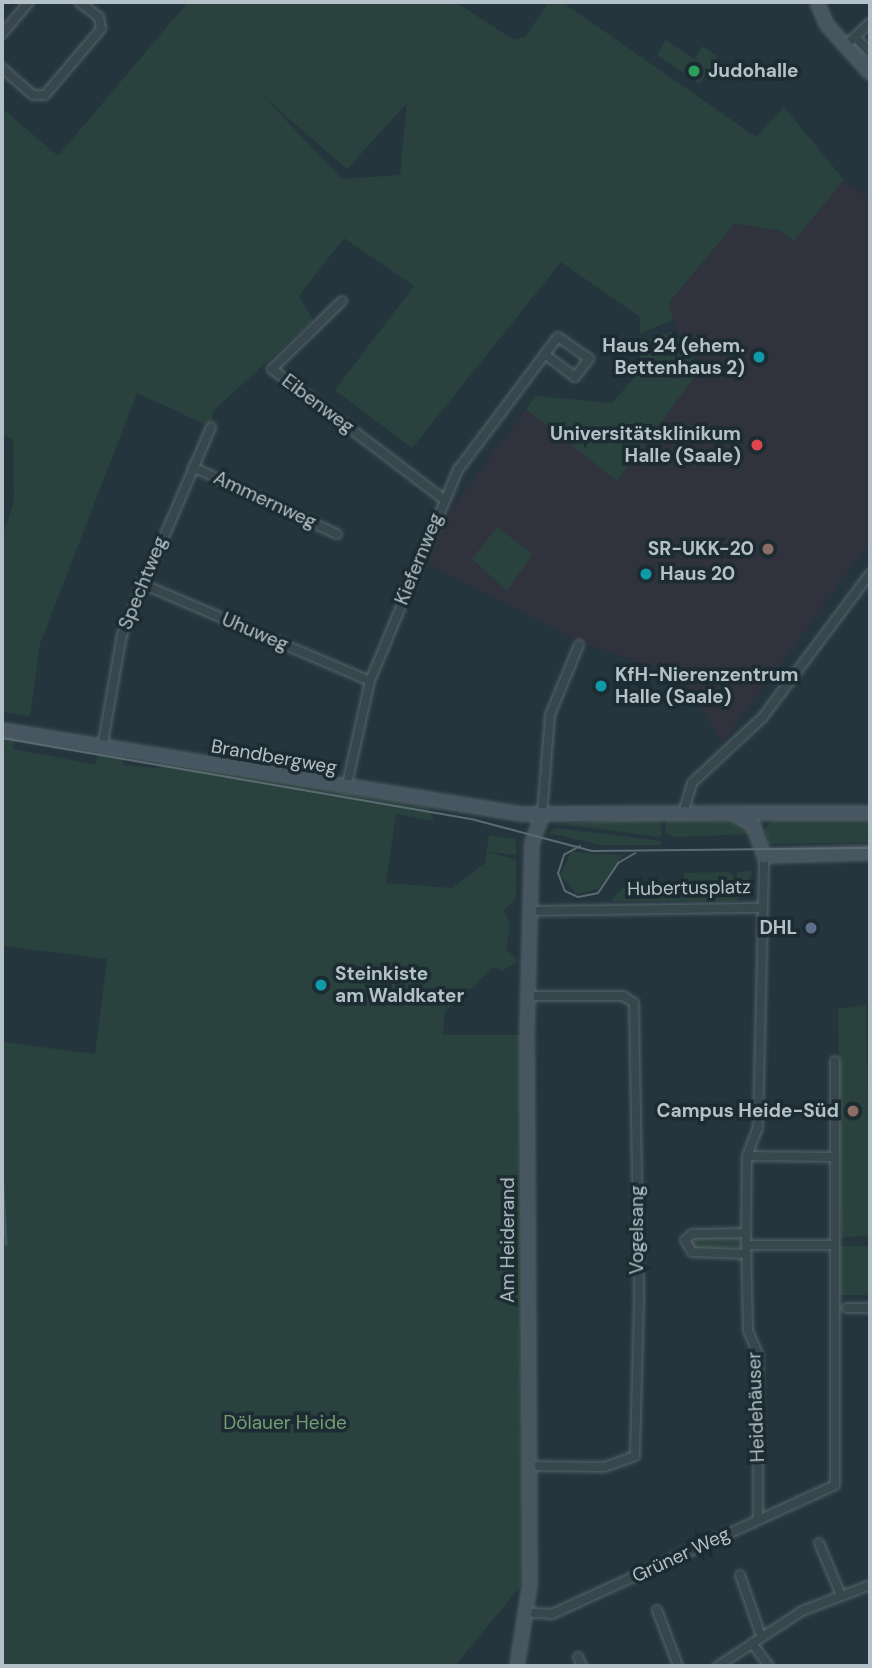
<!DOCTYPE html>
<meta charset="utf-8">
<style>
body{margin:0}
#map{position:relative;width:872px;height:1668px;overflow:hidden;background:#25353d;font-family:"DM Sans",sans-serif}
div>[style]{position:absolute}
.medical>*{inset:0;background:#30323e}
.green>*{inset:0;background:#2a423d}
.stream>*{height:2.5px;margin:-1.25px;padding:0 1.25px;transform-origin:1.25px;border-radius:1.25px;background:#395564}
.roads{filter:drop-shadow(0 0 2px #56646b) drop-shadow(0 0 2px #56646b)}
.street>*{height:8px;margin:-4px;padding:0 4px;transform-origin:4px;border-radius:4px;background:#38464d}
.secondary>*{height:12px;margin:-6px;padding:0 6px;transform-origin:6px;border-radius:6px;background:#475660}
.tram>*{height:2px;margin:-1px;padding:0 1px;transform-origin:1px;border-radius:1px;background:#5b6b74}
.dots>*{width:19px;height:19px;translate:-50% -50%;box-sizing:border-box;border:4px solid #1d2b32;border-radius:50%}
span{translate:-50% -50%;white-space:nowrap;text-align:center;line-height:1.15;-webkit-text-stroke:7px #1d2b32;paint-order:stroke}
.poi-label{font-size:19px;color:#b4c1c8;font-weight:700}
.left{translate:0 -50%;text-align:left}
.right{translate:-100% -50%;text-align:right}
.street-label{font-size:19px;color:#b4c1c8}
.park-label{font-size:19px;color:#749d73}
.frame{position:absolute;inset:0;border:4px solid #b4c1c8;pointer-events:none}
</style>
<div id="map">
<div class="medical">
<i style="clip-path:polygon(844px 180px,870px 199px,870px 542px,723px 742px,679px 675px,583px 643px,424px 562px,439px 525px,526px 409px,617px 480px,704px 365px,677px 330px,668px 305px,735px 223px,781px 231px,794px 241px)"></i>
</div>
<div class="green">
<i style="clip-path:polygon(evenodd,188px 2px,455px 2px,514px 40px,525px 37px,549px 2px,562px 2px,756px 137px,784px 107px,844px 180px,794px 241px,781px 231px,735px 223px,669px 303px,673px 320px,640px 333px,640px 317px,561px 262px,412px 448px,335px 390px,414px 286px,344px 238px,299px 296px,313px 320px,213px 411px,211px 427px,137px 393px,40px 644px,30px 716px,2px 712px,2px 538px,14px 501px,13px 440px,2px 435px,2px 108px,58px 156px,188px 2px,264px 97px,347px 169px,407px 103px,400px 175px,342px 179px,264px 97px)"></i>
<i style="clip-path:polygon(666px 40px,694px 59px,703px 46px,718px 57px,699px 84px,657px 55px)"></i>
<i style="clip-path:polygon(672px 332px,694px 357px,688px 366px,697px 374px,617px 481px,526px 409px,536px 396px,612px 403px,640px 371px,640px 342px)"></i>
<i style="clip-path:polygon(497px 527px,533px 554px,507px 591px,472px 559px)"></i>
<i style="clip-path:polygon(2px 734px,15px 736px,13px 749px,88px 763px,96px 764px,97px 751px,124px 756px,123px 765px,159px 768px,160px 762px,428px 807px,434px 821px,396px 814px,386px 883px,452px 888px,485px 863px,489px 835px,515px 839px,516px 855px,488px 852px,516px 860px,516px 898px,504px 910px,510px 925px,506px 949px,518px 961px,502px 971px,494px 967px,445px 1011px,443px 1035px,526px 1035px,527px 1578px,455px 1666px,2px 1666px,2px 1042px,95px 1054px,107px 959px,4px 946px,2px 961px)"></i>
<i style="clip-path:polygon(666px 816px,739px 818px,753px 834px,676px 837px,665px 833px)"></i>
<i style="clip-path:polygon(775px 816px,870px 816px,870px 842px,768px 844px,765px 830px)"></i>
<i style="clip-path:polygon(649px 818px,660px 819px,662px 837px,560px 824px)"></i>
<i style="clip-path:polygon(556px 828px,661px 841px,661px 845px,602px 845px,548px 833px)"></i>
<i style="clip-path:polygon(572px 851px,594px 854px,623px 855px,598px 889px,577px 894px,560px 875px)"></i>
<i style="clip-path:polygon(753px 871px,737px 901px,611px 901px,623px 888px,684px 881px,684px 873px,729px 872px,736px 879px,737px 872px)"></i>
<i style="clip-path:polygon(866px 1005px,870px 1236px,841px 1237px,838px 1009px)"></i>
<i style="clip-path:polygon(696px 1237px,737px 1237px,743px 1246px,695px 1250px,690px 1244px)"></i>
<i style="clip-path:polygon(837px 1246px,870px 1246px,870px 1295px,838px 1295px)"></i>
</div>
<div class="stream">
<i style="left:2px;top:1169px;width:75px;rotate:86.9deg"></i>
</div>
<div class="roads">
<div class="street">
<i style="left:2px;top:34px;width:42px;rotate:-49.8deg"></i>
<i style="left:856px;top:38px;width:20px;rotate:45deg"></i>
<i style="left:845px;top:46px;width:34px;rotate:-43deg"></i>
<i style="left:2px;top:68px;width:41px;rotate:41.1deg"></i>
<i style="left:33px;top:95px;width:12px"></i>
<i style="left:45px;top:95px;width:87px;rotate:-49.7deg"></i>
<i style="left:101px;top:29px;width:12px;rotate:-99deg"></i>
<i style="left:99px;top:17px;width:25px;rotate:-143deg"></i>
<i style="left:342px;top:301px;width:98px;rotate:135.8deg"></i>
<i style="left:272px;top:369px;width:215px;rotate:37.2deg"></i>
<i style="left:193px;top:467px;width:159px;rotate:25deg"></i>
<i style="left:140px;top:583px;width:250px;rotate:23.1deg"></i>
<i style="left:102px;top:748px;width:115px;rotate:-80deg"></i>
<i style="left:122px;top:635px;width:226px;rotate:-66.8deg"></i>
<i style="left:346px;top:789px;width:111px;rotate:-77.5deg"></i>
<i style="left:370px;top:681px;width:229px;rotate:-67.4deg"></i>
<i style="left:458px;top:470px;width:145px;rotate:-53.1deg"></i>
<i style="left:545px;top:354px;width:21px;rotate:-53deg"></i>
<i style="left:558px;top:337px;width:38px;rotate:35deg"></i>
<i style="left:589px;top:359px;width:23px;rotate:128deg"></i>
<i style="left:575px;top:377px;width:38px;rotate:-143deg"></i>
<i style="left:684px;top:810px;width:28px;rotate:-73deg"></i>
<i style="left:692px;top:783px;width:97px;rotate:-42.9deg"></i>
<i style="left:763px;top:717px;width:179px;rotate:-53.2deg"></i>
<i style="left:542px;top:815px;width:100px;rotate:-85.4deg"></i>
<i style="left:550px;top:715px;width:76px;rotate:-67.5deg"></i>
<i style="left:531px;top:911px;width:229px;rotate:-0.8deg"></i>
<i style="left:528px;top:996px;width:95px"></i>
<i style="left:623px;top:996px;width:13px;rotate:32deg"></i>
<i style="left:634px;top:1003px;width:296px;rotate:89deg"></i>
<i style="left:639px;top:1299px;width:157px;rotate:91.5deg"></i>
<i style="left:635px;top:1456px;width:33px;rotate:160deg"></i>
<i style="left:604px;top:1467px;width:75px;rotate:-179.2deg"></i>
<i style="left:747px;top:1156px;width:88px;rotate:0.7deg"></i>
<i style="left:746px;top:1233px;width:54px;rotate:178.9deg"></i>
<i style="left:692px;top:1234px;width:9px;rotate:139deg"></i>
<i style="left:685px;top:1240px;width:14px;rotate:60deg"></i>
<i style="left:692px;top:1252px;width:54px;rotate:2.1deg"></i>
<i style="left:746px;top:1245px;width:89px"></i>
<i style="left:847px;top:1308px;width:23px"></i>
<i style="left:758px;top:1520px;width:166px;rotate:-90deg"></i>
<i style="left:758px;top:1354px;width:26px;rotate:-113deg"></i>
<i style="left:748px;top:1330px;width:97px;rotate:-91.2deg"></i>
<i style="left:746px;top:1233px;width:77px;rotate:-89.3deg"></i>
<i style="left:747px;top:1156px;width:30px;rotate:-69deg"></i>
<i style="left:758px;top:1128px;width:272px;rotate:-88.7deg"></i>
<i style="left:819px;top:1543px;width:54px;rotate:67.2deg"></i>
<i style="left:740px;top:1575px;width:65px;rotate:71deg"></i>
<i style="left:657px;top:1610px;width:60px;rotate:69.4deg"></i>
<i style="left:524px;top:1612px;width:28px;rotate:4deg"></i>
<i style="left:552px;top:1614px;width:311px;rotate:-24.5deg"></i>
<i style="left:835px;top:1485px;width:424px;rotate:-90deg"></i>
<i style="left:752px;top:1643px;width:29px;rotate:54deg"></i>
<i style="left:578px;top:1657px;width:10px;rotate:66deg"></i>
<i style="left:718px;top:1666px;width:100px;rotate:-33.2deg"></i>
<i style="left:802px;top:1611px;width:73px;rotate:-20.9deg"></i>
</div>
<div class="secondary">
<i style="left:817px;top:2px;width:25px;rotate:67deg"></i>
<i style="left:827px;top:25px;width:64px;rotate:48.1deg"></i>
<i style="left:2px;top:730px;width:526px;rotate:9.19deg"></i>
<i style="left:521px;top:814px;width:212px;rotate:-0.3deg"></i>
<i style="left:733px;top:813px;width:23px;rotate:31deg"></i>
<i style="left:753px;top:825px;width:33px;rotate:70deg"></i>
<i style="left:764px;top:856px;width:106px;rotate:-1.6deg"></i>
<i style="left:737px;top:813px;width:133px"></i>
<i style="left:517px;top:1666px;width:83px;rotate:-81deg"></i>
<i style="left:530px;top:1584px;width:553px;rotate:-90.31deg"></i>
<i style="left:527px;top:1031px;width:188px;rotate:-88.5deg"></i>
<i style="left:532px;top:843px;width:30px;rotate:-70deg"></i>
</div>
</div>
<div class="tram">
<i style="left:2px;top:4px;width:3px;rotate:-45deg"></i>
<i style="left:2px;top:738px;width:480px;rotate:9.8deg"></i>
<i style="left:475px;top:820px;width:121px;rotate:14.8deg"></i>
<i style="left:592px;top:851px;width:278px;rotate:-0.6deg"></i>
<i style="left:580px;top:846px;width:18px;rotate:151deg"></i>
<i style="left:564px;top:855px;width:19px;rotate:108deg"></i>
<i style="left:558px;top:873px;width:19px;rotate:69deg"></i>
<i style="left:565px;top:891px;width:14px;rotate:25deg"></i>
<i style="left:578px;top:897px;width:20px;rotate:-11deg"></i>
<i style="left:598px;top:893px;width:36px;rotate:-56deg"></i>
<i style="left:618px;top:863px;width:20px;rotate:-30deg"></i>
</div>
<div class="dots">
<i style="left:694px;top:71px;background:#2e9e5b"></i>
<i style="left:759px;top:357px;background:#0f9aa8"></i>
<i style="left:757px;top:445px;background:#e0444e"></i>
<i style="left:768px;top:549px;background:#8d6e63"></i>
<i style="left:646px;top:574px;background:#0f9aa8"></i>
<i style="left:601px;top:686px;background:#0f9aa8"></i>
<i style="left:811px;top:928px;background:#5c6f8a"></i>
<i style="left:321px;top:985px;background:#0f9aa8"></i>
<i style="left:853px;top:1111px;background:#8d6e63"></i>
</div>
<div class="poi-label">
<span class="left" style="left:708px;top:71px">Judohalle</span>
<span class="right" style="left:745px;top:357px">Haus 24 (ehem.<br>Bettenhaus 2)</span>
<span class="right" style="left:741px;top:445px">Universitätsklinikum<br>Halle (Saale)</span>
<span class="right" style="left:754px;top:549px">SR-UKK-20</span>
<span class="left" style="left:660px;top:574px">Haus 20</span>
<span class="left" style="left:615px;top:686px">KfH-Nierenzentrum<br>Halle (Saale)</span>
<span class="right" style="left:797px;top:928px">DHL</span>
<span class="left" style="left:335px;top:985px">Steinkiste<br>am Waldkater</span>
<span class="right" style="left:839px;top:1111px">Campus Heide-Süd</span>
</div>
<div class="street-label">
<span style="left:318px;top:404px;rotate:37deg">Eibenweg</span>
<span style="left:265px;top:500px;rotate:25deg">Ammernweg</span>
<span style="left:419px;top:559px;rotate:-68deg">Kiefernweg</span>
<span style="left:143px;top:583px;rotate:-68deg">Spechtweg</span>
<span style="left:255px;top:632px;rotate:23deg">Uhuweg</span>
<span style="left:274px;top:757px;rotate:10deg">Brandbergweg</span>
<span style="left:689px;top:888px;rotate:-1deg">Hubertusplatz</span>
<span style="left:637px;top:1230px;rotate:-90deg">Vogelsang</span>
<span style="left:508px;top:1240px;rotate:-90deg">Am Heiderand</span>
<span style="left:756px;top:1407px;rotate:-92deg">Heidehäuser</span>
<span style="left:681px;top:1555px;rotate:-25deg">Grüner Weg</span>
</div>
<div class="park-label">
<span style="left:285px;top:1423px">Dölauer Heide</span>
</div>
<div class="frame"></div>
</div>
